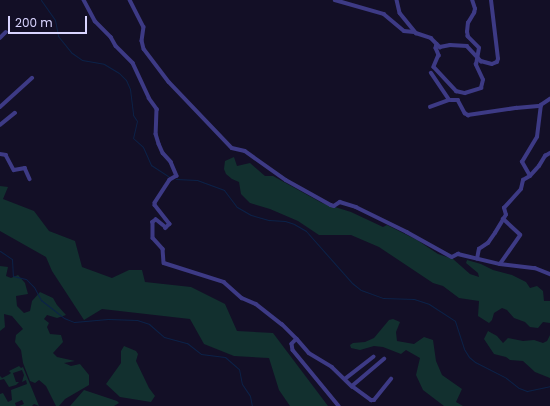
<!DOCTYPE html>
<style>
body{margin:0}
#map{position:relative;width:550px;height:406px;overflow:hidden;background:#130f26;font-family:Poppins,sans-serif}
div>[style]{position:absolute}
.green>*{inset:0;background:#12302f}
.stream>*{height:1px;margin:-0.5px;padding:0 0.5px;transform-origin:0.5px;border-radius:0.5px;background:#0c2248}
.minor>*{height:3.5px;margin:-1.75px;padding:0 1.75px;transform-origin:1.75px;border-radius:1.75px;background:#3d3a85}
span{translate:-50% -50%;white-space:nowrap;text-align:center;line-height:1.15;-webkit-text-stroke:3.5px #130f26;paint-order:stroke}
.scale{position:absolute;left:8px;top:16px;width:79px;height:18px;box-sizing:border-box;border:2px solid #d9d4ff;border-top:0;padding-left:5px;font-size:12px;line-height:14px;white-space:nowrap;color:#d9d4ff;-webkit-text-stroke:3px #130f26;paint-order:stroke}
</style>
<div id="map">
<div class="green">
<i style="clip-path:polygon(234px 157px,237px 166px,250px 163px,265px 176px,273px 176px,322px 203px,351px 212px,383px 227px,387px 225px,417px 240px,438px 254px,453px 259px,470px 274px,479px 277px,478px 273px,466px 263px,467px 260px,481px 264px,493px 270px,512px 275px,526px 282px,530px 288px,537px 286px,543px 291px,544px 301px,550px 301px,550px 323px,543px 322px,538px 328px,530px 327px,525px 322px,514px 318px,507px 310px,502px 308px,494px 313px,492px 320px,489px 323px,478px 316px,479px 301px,459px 298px,443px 286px,433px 283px,379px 247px,351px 235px,319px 235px,298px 221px,270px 209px,250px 203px,241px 194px,239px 182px,232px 179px,226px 174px,224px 169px,225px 161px)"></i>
<i style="clip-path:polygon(0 186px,8px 187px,3px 199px,34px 211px,49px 231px,75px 241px,82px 267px,112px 278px,129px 270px,142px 270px,145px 282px,191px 287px,225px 304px,237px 331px,273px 333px,328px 406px,290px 406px,279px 390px,269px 358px,234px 356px,204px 344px,190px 319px,102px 309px,84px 320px,52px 271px,46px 257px,0 231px)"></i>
<i style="clip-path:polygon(0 266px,8px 267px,6px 276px,11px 278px,18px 275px,25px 283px,28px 294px,16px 296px,17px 306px,24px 313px,30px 311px,32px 301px,40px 292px,53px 298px,57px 305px,66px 315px,57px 318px,47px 315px,44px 319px,49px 323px,47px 327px,50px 334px,61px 335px,63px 342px,53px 353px,57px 357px,75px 361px,64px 363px,71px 366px,80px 364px,89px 375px,89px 385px,65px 399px,59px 406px,56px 406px,46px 386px,39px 380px,35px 383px,30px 381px,23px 363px,21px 350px,15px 342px,16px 335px,23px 329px,12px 316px,4px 314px,5px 327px,0 331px)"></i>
<i style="clip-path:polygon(393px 319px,400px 322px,396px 332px,397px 341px,414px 344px,424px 337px,433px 340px,436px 361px,442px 375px,462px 389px,456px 402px,463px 406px,444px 406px,423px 390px,416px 375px,420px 358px,406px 350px,401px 354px,383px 347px,374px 346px,360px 350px,351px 348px,350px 345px,353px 343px,365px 342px,374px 338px,389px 320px)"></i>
<i style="clip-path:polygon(488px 331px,497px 336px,503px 343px,508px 338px,523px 341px,534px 340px,543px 343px,547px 341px,550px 335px,550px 378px,535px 372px,523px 361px,510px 360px,506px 357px,494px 354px,484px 339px)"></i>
<i style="clip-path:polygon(124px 346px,136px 351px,138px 354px,136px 361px,149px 388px,155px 396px,151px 402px,120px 397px,106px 384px,121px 363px,121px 351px)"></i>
<i style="clip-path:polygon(19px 366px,21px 368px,23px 367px,39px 406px,34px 404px,32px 406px,19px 406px,24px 404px,22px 400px,15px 403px,16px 406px,0 406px,0 394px,3px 393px,8px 402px,12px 400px,11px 390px,27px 384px,26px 380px,22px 382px,24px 375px,22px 370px,13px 373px,16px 382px,19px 382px,16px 385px,9px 387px,4px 379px,0 380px,0 383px,0 376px,2px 378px,8px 375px,11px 373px,9px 371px)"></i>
<i style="clip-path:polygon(84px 390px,117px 401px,119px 403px,114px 406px,70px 406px)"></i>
</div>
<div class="stream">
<i style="left:41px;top:0;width:24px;rotate:55deg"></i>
<i style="left:55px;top:20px;width:16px;rotate:79deg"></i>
<i style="left:58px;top:36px;width:22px;rotate:51deg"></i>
<i style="left:72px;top:53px;width:12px;rotate:35deg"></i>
<i style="left:82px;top:60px;width:22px;rotate:10deg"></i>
<i style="left:104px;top:64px;width:17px;rotate:31deg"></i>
<i style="left:119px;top:73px;width:10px;rotate:45deg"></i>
<i style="left:126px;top:80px;width:10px;rotate:66deg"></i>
<i style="left:130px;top:89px;width:26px;rotate:83deg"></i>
<i style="left:133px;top:115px;width:7px;rotate:56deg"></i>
<i style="left:137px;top:121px;width:17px;rotate:103deg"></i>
<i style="left:133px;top:138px;width:13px;rotate:42deg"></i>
<i style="left:143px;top:147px;width:20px;rotate:66deg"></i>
<i style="left:151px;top:165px;width:24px;rotate:33deg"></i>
<i style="left:176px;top:179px;width:21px;rotate:3deg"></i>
<i style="left:197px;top:180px;width:29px;rotate:20deg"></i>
<i style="left:224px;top:190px;width:21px;rotate:53deg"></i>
<i style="left:237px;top:207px;width:16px;rotate:30deg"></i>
<i style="left:251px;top:215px;width:19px;rotate:16deg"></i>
<i style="left:269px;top:220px;width:16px;rotate:4deg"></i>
<i style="left:285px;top:221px;width:9px;rotate:18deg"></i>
<i style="left:294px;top:224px;width:14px;rotate:30deg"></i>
<i style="left:306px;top:231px;width:69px;rotate:48.5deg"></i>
<i style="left:352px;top:283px;width:11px;rotate:38deg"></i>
<i style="left:361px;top:290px;width:23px;rotate:20deg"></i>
<i style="left:383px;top:298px;width:31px;rotate:2deg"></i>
<i style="left:414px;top:299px;width:16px;rotate:18deg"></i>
<i style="left:429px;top:304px;width:31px;rotate:33deg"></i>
<i style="left:455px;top:321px;width:29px;rotate:72deg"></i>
<i style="left:464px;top:349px;width:9px;rotate:58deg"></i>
<i style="left:469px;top:357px;width:8px;rotate:40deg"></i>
<i style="left:475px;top:362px;width:35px;rotate:27deg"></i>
<i style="left:506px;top:378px;width:16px;rotate:38deg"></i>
<i style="left:519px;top:388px;width:9px;rotate:21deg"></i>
<i style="left:527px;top:391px;width:24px;rotate:-12deg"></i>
<i style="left:0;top:251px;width:14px;rotate:34deg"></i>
<i style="left:12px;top:259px;width:17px;rotate:87deg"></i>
<i style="left:13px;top:276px;width:13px;rotate:13deg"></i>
<i style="left:26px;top:279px;width:11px;rotate:45deg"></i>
<i style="left:34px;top:287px;width:15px;rotate:62deg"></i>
<i style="left:41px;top:300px;width:29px;rotate:38deg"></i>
<i style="left:64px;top:318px;width:11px;rotate:22deg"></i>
<i style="left:74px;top:322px;width:34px;rotate:-5deg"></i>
<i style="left:108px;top:319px;width:29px;rotate:2deg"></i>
<i style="left:137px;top:320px;width:13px;rotate:18deg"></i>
<i style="left:149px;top:324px;width:20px;rotate:41deg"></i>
<i style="left:164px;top:337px;width:24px;rotate:15deg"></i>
<i style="left:187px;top:343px;width:18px;rotate:38deg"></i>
<i style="left:201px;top:354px;width:24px;rotate:7deg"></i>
<i style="left:225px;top:357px;width:18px;rotate:41deg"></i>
<i style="left:239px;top:369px;width:15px;rotate:79deg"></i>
<i style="left:242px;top:384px;width:14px;rotate:56deg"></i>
<i style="left:250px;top:396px;width:10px;rotate:79deg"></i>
</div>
<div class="minor">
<i style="left:84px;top:0;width:24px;rotate:62deg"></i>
<i style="left:95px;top:21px;width:23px;rotate:45deg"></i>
<i style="left:111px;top:37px;width:10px;rotate:61deg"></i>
<i style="left:116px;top:46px;width:24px;rotate:45deg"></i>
<i style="left:133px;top:63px;width:38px;rotate:65deg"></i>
<i style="left:149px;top:98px;width:14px;rotate:54deg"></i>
<i style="left:157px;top:109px;width:25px;rotate:92deg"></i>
<i style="left:156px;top:134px;width:10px;rotate:73deg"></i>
<i style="left:159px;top:144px;width:10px;rotate:66deg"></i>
<i style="left:163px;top:153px;width:12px;rotate:48deg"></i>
<i style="left:171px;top:162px;width:15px;rotate:67deg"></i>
<i style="left:177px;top:176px;width:8px;rotate:150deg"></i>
<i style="left:170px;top:180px;width:27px;rotate:123deg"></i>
<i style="left:155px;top:203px;width:2px;rotate:90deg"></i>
<i style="left:155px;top:205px;width:24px;rotate:52deg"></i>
<i style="left:170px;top:224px;width:6px;rotate:135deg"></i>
<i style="left:166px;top:228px;width:13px;rotate:-141deg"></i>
<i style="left:156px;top:220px;width:4px;rotate:146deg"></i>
<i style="left:153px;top:222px;width:16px;rotate:90deg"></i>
<i style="left:153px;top:238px;width:15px;rotate:48deg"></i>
<i style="left:163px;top:249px;width:14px;rotate:86deg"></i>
<i style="left:164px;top:263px;width:63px;rotate:17.6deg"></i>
<i style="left:224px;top:282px;width:24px;rotate:42deg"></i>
<i style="left:242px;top:298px;width:15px;rotate:23deg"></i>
<i style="left:256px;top:304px;width:33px;rotate:38deg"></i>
<i style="left:282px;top:324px;width:21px;rotate:45deg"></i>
<i style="left:297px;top:339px;width:7px;rotate:135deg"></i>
<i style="left:292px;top:344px;width:6px;rotate:81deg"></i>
<i style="left:293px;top:350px;width:72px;rotate:50.6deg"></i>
<i style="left:130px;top:0;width:30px;rotate:63deg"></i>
<i style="left:144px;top:27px;width:14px;rotate:98deg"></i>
<i style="left:142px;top:41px;width:8px;rotate:76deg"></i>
<i style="left:144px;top:49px;width:41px;rotate:52.9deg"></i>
<i style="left:169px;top:82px;width:91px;rotate:46.3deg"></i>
<i style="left:232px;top:148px;width:13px;rotate:13deg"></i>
<i style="left:245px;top:151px;width:50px;rotate:35.3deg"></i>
<i style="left:286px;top:180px;width:51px;rotate:29.1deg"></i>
<i style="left:331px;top:205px;width:3px;rotate:18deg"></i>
<i style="left:334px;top:206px;width:7px;rotate:-34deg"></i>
<i style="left:340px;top:202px;width:17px;rotate:17deg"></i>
<i style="left:356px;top:207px;width:57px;rotate:26.1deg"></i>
<i style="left:407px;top:232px;width:51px;rotate:29.1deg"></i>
<i style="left:452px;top:257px;width:7px;rotate:-27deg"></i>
<i style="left:458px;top:254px;width:43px;rotate:13.4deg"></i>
<i style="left:500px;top:264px;width:35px;rotate:7deg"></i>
<i style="left:535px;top:268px;width:16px;rotate:22deg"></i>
<i style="left:335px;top:0;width:51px;rotate:15.9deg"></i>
<i style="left:384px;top:14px;width:26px;rotate:40deg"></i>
<i style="left:404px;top:31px;width:10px;rotate:6deg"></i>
<i style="left:397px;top:0;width:13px;rotate:77deg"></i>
<i style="left:400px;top:13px;width:26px;rotate:51deg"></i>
<i style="left:416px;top:33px;width:16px;rotate:18deg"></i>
<i style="left:431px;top:38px;width:13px;rotate:45deg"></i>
<i style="left:440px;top:47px;width:10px;rotate:-11deg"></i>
<i style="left:450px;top:45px;width:17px;rotate:3deg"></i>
<i style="left:467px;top:46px;width:21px;rotate:47deg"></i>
<i style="left:481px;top:61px;width:11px;rotate:15deg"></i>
<i style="left:492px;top:64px;width:5px;rotate:-22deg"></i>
<i style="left:497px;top:62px;width:3px;rotate:-72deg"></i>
<i style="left:498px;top:59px;width:59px;rotate:-96.8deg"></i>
<i style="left:0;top:38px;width:8px;rotate:-45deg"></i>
<i style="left:437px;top:44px;width:4px;rotate:104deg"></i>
<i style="left:436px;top:48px;width:8px;rotate:67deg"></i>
<i style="left:439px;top:55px;width:13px;rotate:113deg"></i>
<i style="left:434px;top:67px;width:33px;rotate:47deg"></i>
<i style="left:456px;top:91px;width:9px;rotate:13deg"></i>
<i style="left:465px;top:93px;width:17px;rotate:-17deg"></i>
<i style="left:481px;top:88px;width:8px;rotate:-76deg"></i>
<i style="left:483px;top:80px;width:17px;rotate:-115deg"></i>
<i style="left:476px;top:65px;width:17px;rotate:-80deg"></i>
<i style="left:479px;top:48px;width:16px;rotate:-135deg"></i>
<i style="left:468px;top:37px;width:5px;rotate:-101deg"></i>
<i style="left:467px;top:32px;width:9px;rotate:-84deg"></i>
<i style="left:468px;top:23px;width:12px;rotate:-59deg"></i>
<i style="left:474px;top:13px;width:4px;rotate:-76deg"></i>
<i style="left:475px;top:9px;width:9px;rotate:-108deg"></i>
<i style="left:449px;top:100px;width:9px"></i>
<i style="left:458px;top:100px;width:15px;rotate:62deg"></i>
<i style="left:465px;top:113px;width:4px;rotate:34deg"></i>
<i style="left:468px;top:115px;width:49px;rotate:-8.3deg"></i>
<i style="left:516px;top:108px;width:25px;rotate:-5deg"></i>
<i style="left:0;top:107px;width:43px;rotate:-42.2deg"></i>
<i style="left:430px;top:107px;width:20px;rotate:-20deg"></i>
<i style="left:449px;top:100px;width:32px;rotate:-124deg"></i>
<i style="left:0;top:125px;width:19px;rotate:-39deg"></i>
<i style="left:0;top:154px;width:6px;rotate:9deg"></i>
<i style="left:6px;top:155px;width:17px;rotate:62deg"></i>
<i style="left:14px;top:170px;width:11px;rotate:-10deg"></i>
<i style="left:25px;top:168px;width:12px;rotate:66deg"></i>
<i style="left:530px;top:176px;width:16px;rotate:-120deg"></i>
<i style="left:522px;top:162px;width:29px;rotate:-59deg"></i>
<i style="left:537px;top:137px;width:32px;rotate:-83deg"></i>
<i style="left:541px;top:105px;width:11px;rotate:-34deg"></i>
<i style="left:477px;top:259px;width:10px;rotate:-79deg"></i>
<i style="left:479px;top:249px;width:11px;rotate:-34deg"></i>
<i style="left:488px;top:243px;width:12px;rotate:-55deg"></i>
<i style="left:495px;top:233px;width:21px;rotate:-59deg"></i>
<i style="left:506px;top:215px;width:7px;rotate:-106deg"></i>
<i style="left:504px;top:208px;width:25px;rotate:-48deg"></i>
<i style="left:521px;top:189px;width:9px;rotate:-77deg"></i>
<i style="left:523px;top:180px;width:8px;rotate:-30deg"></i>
<i style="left:530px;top:176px;width:13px;rotate:-48deg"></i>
<i style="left:539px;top:166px;width:12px;rotate:-59deg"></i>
<i style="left:545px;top:156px;width:6px;rotate:-31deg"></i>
<i style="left:500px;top:264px;width:35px;rotate:-55deg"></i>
<i style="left:520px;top:235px;width:23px;rotate:-137deg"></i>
<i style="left:297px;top:339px;width:18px;rotate:49deg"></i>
<i style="left:309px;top:353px;width:27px;rotate:31deg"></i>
<i style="left:332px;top:367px;width:28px;rotate:44deg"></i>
<i style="left:352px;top:386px;width:24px;rotate:36deg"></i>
<i style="left:371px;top:400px;width:3px"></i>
<i style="left:374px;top:400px;width:27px;rotate:-51deg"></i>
<i style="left:345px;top:379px;width:36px;rotate:-38deg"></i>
<i style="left:352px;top:386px;width:42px;rotate:-40.2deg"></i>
</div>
<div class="scale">200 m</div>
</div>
